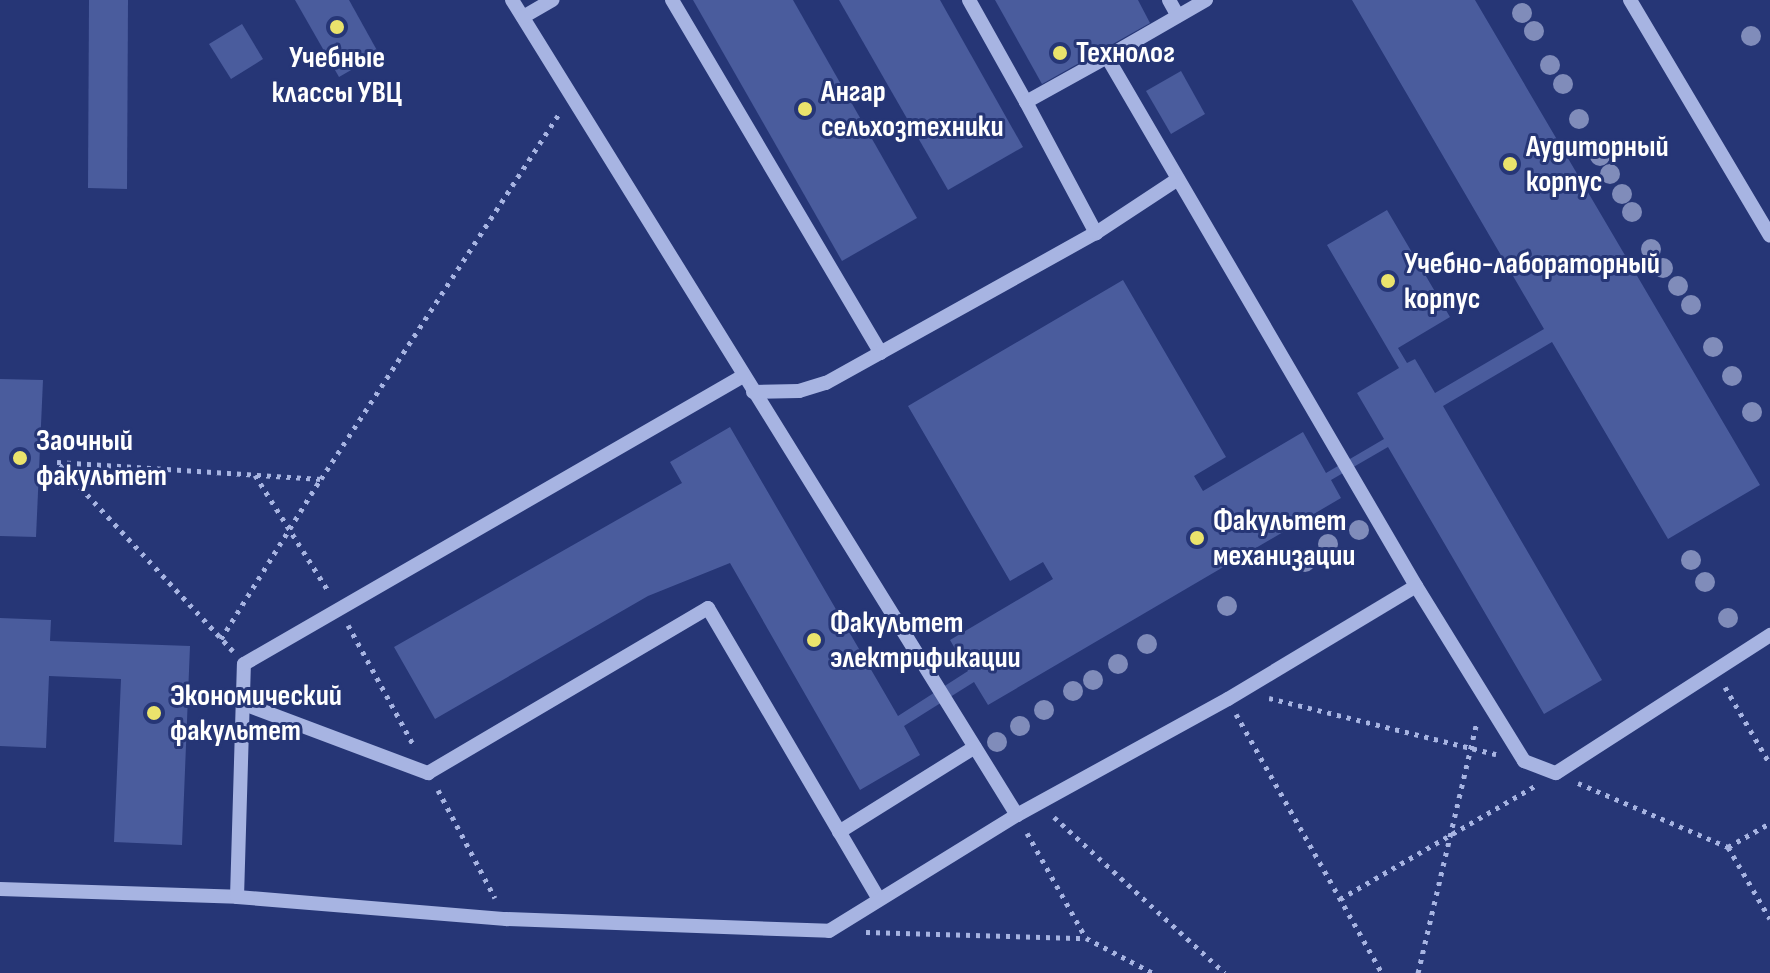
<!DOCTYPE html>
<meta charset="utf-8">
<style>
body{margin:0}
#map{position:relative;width:1770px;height:973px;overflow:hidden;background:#263676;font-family:"Sofia Sans Condensed",sans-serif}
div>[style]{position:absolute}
.building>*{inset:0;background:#4a5c9d}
.path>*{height:5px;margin-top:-2.5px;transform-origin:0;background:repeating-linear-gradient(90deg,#a7b4e2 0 4px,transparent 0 10px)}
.minor>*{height:14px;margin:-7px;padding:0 7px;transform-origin:7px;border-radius:7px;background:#a7b4e2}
.trees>*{width:20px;height:20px;margin:-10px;border-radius:50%;background:#808cba}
.dots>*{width:22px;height:22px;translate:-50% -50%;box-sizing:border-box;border:4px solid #263676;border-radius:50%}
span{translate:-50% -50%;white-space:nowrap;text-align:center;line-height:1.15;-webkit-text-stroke:6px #263676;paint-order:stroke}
.poi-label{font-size:30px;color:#fff;font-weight:700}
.left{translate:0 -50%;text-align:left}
</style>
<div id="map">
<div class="building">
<i style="clip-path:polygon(89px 0,128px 0,127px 189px,88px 188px)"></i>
<i style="clip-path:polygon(295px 0,349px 0,379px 54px,339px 77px)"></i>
<i style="clip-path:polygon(693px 0,793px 0,917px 218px,842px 261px)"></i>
<i style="clip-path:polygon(839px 0,940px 0,1023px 147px,948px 190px)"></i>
<i style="clip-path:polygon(995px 0,1138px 0,1150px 23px,1042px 84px)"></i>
<i style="clip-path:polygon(1352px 0,1475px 0,1760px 485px,1668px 539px,1552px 342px,1443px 406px,1602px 680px,1544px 714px,1388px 447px,1331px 480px,1341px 498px,988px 705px,974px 682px,904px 726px,920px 755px,860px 790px,730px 563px,648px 596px,435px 719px,394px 647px,682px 483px,670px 462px,730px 427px,898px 716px,968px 671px,950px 640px,1053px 579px,1043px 562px,1010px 581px,908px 406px,1123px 280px,1226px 457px,1194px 476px,1203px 491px,1303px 432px,1326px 473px,1384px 439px,1357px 393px,1399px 368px,1327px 245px,1387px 210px,1450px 317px,1398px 348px,1407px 363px,1415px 359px,1435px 393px,1544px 329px)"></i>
<i style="clip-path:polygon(242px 24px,263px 59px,231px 79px,209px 44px)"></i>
<i style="clip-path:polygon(1181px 71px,1205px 114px,1171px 134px,1146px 91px)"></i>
<i style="clip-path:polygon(0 379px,43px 380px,36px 537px,0 536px)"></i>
<i style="clip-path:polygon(0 618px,51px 620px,50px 641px,190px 646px,182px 845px,114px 842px,121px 679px,49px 676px,46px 748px,0 746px)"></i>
</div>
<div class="path">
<i style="left:255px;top:475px;width:138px;rotate:57.7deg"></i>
<i style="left:348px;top:625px;width:138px;rotate:61.4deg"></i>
<i style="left:221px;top:639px;width:187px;rotate:-58.1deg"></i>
<i style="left:233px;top:651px;width:258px;rotate:-133deg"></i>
<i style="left:57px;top:462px;width:265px;rotate:3.7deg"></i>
<i style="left:321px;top:479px;width:436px;rotate:-56.9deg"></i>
<i style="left:1725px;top:687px;width:89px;rotate:59.7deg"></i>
<i style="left:1269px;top:698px;width:234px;rotate:13.9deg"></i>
<i style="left:1236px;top:714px;width:297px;rotate:60.6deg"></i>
<i style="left:1578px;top:783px;width:163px;rotate:23.1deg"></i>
<i style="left:1728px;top:847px;width:83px;rotate:59.7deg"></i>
<i style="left:438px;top:790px;width:122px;rotate:62.2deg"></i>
<i style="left:1054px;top:817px;width:231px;rotate:42.4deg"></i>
<i style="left:1027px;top:833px;width:120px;rotate:60.7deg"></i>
<i style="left:1086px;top:938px;width:76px;rotate:27.6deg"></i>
<i style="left:1728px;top:847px;width:48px;rotate:-29.7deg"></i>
<i style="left:1340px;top:899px;width:228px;rotate:-30.1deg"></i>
<i style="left:866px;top:932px;width:220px;rotate:1.6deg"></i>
<i style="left:1418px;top:973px;width:259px;rotate:-76.8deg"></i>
</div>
<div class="minor">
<i style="left:512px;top:0;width:959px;rotate:58.22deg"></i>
<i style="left:1017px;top:815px;width:241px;rotate:-28.8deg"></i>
<i style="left:1228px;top:699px;width:219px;rotate:-31deg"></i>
<i style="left:672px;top:0;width:410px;rotate:59.4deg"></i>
<i style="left:969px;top:0;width:117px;rotate:60.8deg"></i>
<i style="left:1026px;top:102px;width:93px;rotate:-29.1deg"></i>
<i style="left:1169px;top:0;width:18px;rotate:61deg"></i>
<i style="left:1206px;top:0;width:114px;rotate:150.1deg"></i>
<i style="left:1107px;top:57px;width:613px;rotate:59.71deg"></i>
<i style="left:1416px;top:586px;width:206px;rotate:58.3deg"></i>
<i style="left:1524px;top:761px;width:34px;rotate:21deg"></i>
<i style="left:1556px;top:773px;width:255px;rotate:-32.8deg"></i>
<i style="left:1630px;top:0;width:274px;rotate:59.3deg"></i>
<i style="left:523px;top:17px;width:34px;rotate:-30deg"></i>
<i style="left:1026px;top:102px;width:149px;rotate:61.9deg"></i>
<i style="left:753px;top:392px;width:46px;rotate:-1.2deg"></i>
<i style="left:799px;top:391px;width:28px;rotate:-17deg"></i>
<i style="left:826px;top:383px;width:309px;rotate:-29.1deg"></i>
<i style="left:1096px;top:233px;width:98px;rotate:-33.4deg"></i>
<i style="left:244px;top:704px;width:197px;rotate:20.6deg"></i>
<i style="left:428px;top:773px;width:325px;rotate:-30.5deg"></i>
<i style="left:708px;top:608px;width:338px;rotate:59.6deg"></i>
<i style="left:839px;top:832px;width:160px;rotate:-32deg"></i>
<i style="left:0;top:889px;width:237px;rotate:1.9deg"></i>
<i style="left:237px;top:897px;width:233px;rotate:-88.3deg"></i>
<i style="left:244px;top:664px;width:576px;rotate:-29.99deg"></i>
<i style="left:237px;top:897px;width:270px;rotate:4.7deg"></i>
<i style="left:506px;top:919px;width:323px;rotate:2.1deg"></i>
<i style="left:829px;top:931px;width:221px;rotate:-31.7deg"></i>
</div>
<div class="trees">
<i style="left:1522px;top:13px"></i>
<i style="left:1534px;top:31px"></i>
<i style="left:1751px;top:36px"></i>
<i style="left:1550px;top:65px"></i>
<i style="left:1563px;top:84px"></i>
<i style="left:1579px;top:119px"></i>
<i style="left:1600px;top:156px"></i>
<i style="left:1610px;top:174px"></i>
<i style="left:1622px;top:194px"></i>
<i style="left:1632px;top:212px"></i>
<i style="left:1651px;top:249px"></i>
<i style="left:1663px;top:268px"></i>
<i style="left:1678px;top:286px"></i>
<i style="left:1691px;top:305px"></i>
<i style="left:1713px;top:347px"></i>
<i style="left:1732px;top:376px"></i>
<i style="left:1752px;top:412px"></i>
<i style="left:1359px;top:530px"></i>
<i style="left:1328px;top:544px"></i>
<i style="left:1691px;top:560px"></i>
<i style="left:1305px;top:562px"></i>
<i style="left:1705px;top:582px"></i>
<i style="left:1227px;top:606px"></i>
<i style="left:1728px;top:618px"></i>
<i style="left:1147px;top:644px"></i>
<i style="left:1118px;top:664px"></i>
<i style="left:1093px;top:680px"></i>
<i style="left:1073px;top:691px"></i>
<i style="left:1044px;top:710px"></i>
<i style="left:1020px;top:726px"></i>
<i style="left:997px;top:742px"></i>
</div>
<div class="dots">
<i style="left:337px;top:27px;background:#eae36c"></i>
<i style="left:1060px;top:53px;background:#eae36c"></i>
<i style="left:805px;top:109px;background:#eae36c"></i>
<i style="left:1510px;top:164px;background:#eae36c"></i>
<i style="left:1388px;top:281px;background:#eae36c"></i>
<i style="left:20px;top:458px;background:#eae36c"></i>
<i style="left:1197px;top:538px;background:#eae36c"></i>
<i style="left:814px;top:640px;background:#eae36c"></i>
<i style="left:154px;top:713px;background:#eae36c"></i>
</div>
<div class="poi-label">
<span class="left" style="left:1076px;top:53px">Технолог</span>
<span style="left:337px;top:75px">Учебные<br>классы УВЦ</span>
<span class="left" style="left:821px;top:109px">Ангар<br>сельхозтехники</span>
<span class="left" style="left:1526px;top:164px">Аудиторный<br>корпус</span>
<span class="left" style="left:1404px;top:281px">Учебно-лабораторный<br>корпус</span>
<span class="left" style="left:36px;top:458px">Заочный<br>факультет</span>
<span class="left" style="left:1213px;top:538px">Факультет<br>механизации</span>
<span class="left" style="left:830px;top:640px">Факультет<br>электрификации</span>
<span class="left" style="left:170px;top:713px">Экономический<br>факультет</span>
</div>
</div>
